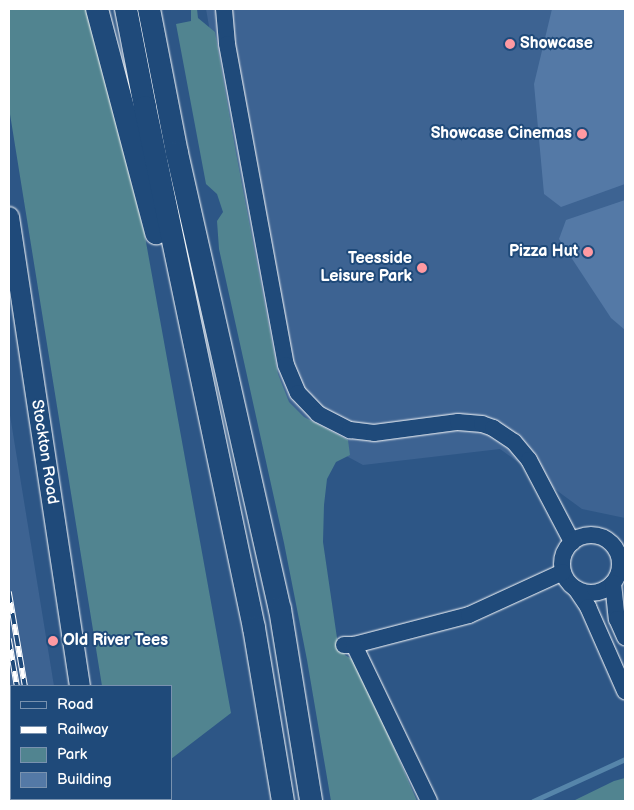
<!DOCTYPE html>
<style>
body{margin:0}
#map{position:relative;width:634px;height:810px;overflow:hidden;background:#2d5686;font-family:"Balsamiq Sans",sans-serif}
div>[style]{position:absolute}
.built>*{inset:0;background:#3d6392}
.green>*{inset:0;background:#518490}
.stream>*{height:5px;margin:-2.5px;padding:0 2.5px;transform-origin:2.5px;border-radius:2.5px;background:#5685aa}
.building>*{inset:0;background:#5479a6}
.roads{filter:drop-shadow(0 0 1px #fff) drop-shadow(0 0 1px #fff)}
.minor>*{height:16px;margin:-8px;padding:0 8px;transform-origin:8px;border-radius:8px;background:#1f4a7a}
.minor>.ring{margin:-8px;padding:0;box-sizing:content-box;background:none;border:16px solid #1f4a7a;border-radius:50%}
.major>*{height:20px;margin:-10px;padding:0 10px;transform-origin:10px;border-radius:10px;background:#1f4a7a}
.highway>*{height:22px;margin:-11px;padding:0 11px;transform-origin:11px;border-radius:11px;background:#1f4a7a}
.rail>*{height:5.5px;margin-top:-2.75px;transform-origin:0;background:repeating-linear-gradient(90deg,#1f4a7a 0 11px,#fff 0 22px);box-sizing:border-box;border-block:1px solid #fff}
.dots>*{width:14px;height:14px;translate:-50% -50%;box-sizing:border-box;border:2px solid #1f4a7a;border-radius:50%}
span{translate:-50% -50%;white-space:nowrap;text-align:center;line-height:1.15;-webkit-text-stroke:4px #1f4a7a;paint-order:stroke}
.poi-label{font-size:16px;color:#fff;font-weight:700}
.left{translate:0 -50%;text-align:left}
.right{translate:-100% -50%;text-align:right}
.street-label{font-size:16px;color:#fff}
.frame{position:absolute;inset:0;border:10px solid #fff;pointer-events:none}
.legend{position:absolute;left:10px;top:685px;width:162px;height:115px;box-sizing:border-box;background:#1f4a7a;border:1px solid #7992af;margin:0;padding:6px 9px;list-style:none;font-size:15px;color:#fff}
.legend li{display:flex;align-items:center;gap:10px;height:25px}
.legend b{width:25px;border:1px solid #7992af}
</style>
<div id="map">
<div class="built">
<i style="clip-path:polygon(206px 9px,625px 9px,625px 518px,582px 509px,500px 449px,363px 465px,302px 432px,270px 372px)"></i>
<i style="clip-path:polygon(9px 409px,54px 686px,11px 686px,11px 799px,75px 799px,76px 801px,9px 801px)"></i>
</div>
<div class="green">
<i style="clip-path:polygon(9px 9px,89px 9px,108px 93px,144px 231px,231px 713px,171px 759px,171px 686px,102px 686px,9px 108px)"></i>
<i style="clip-path:polygon(191px 9px,197px 9px,198px 18px,215px 32px,236px 153px,278px 374px,289px 402px,304px 417px,348px 440px,350px 455px,336px 462px,327px 479px,324px 505px,323px 542px,337px 638px,345px 655px,357px 662px,417px 801px,331px 801px,307px 660px,284px 543px,219px 249px,217px 221px,223px 212px,217px 194px,206px 184px,176px 24px,191px 21px)"></i>
<i style="clip-path:polygon(625px 778px,625px 801px,573px 801px,614px 781px)"></i>
</div>
<div class="stream">
<i style="left:533px;top:801px;width:101px;rotate:-24.5deg"></i>
</div>
<div class="building">
<i style="clip-path:polygon(552px 9px,625px 9px,625px 184px,561px 207px,544px 194px,534px 84px)"></i>
<i style="clip-path:polygon(625px 200px,625px 330px,611px 318px,559px 239px,566px 220px)"></i>
</div>
<div class="roads">
<div class="minor">
<i style="left:224px;top:9px;width:35px;rotate:85deg"></i>
<i style="left:227px;top:44px;width:326px;rotate:79.6deg"></i>
<i style="left:286px;top:365px;width:30px;rotate:67deg"></i>
<i style="left:298px;top:393px;width:29px;rotate:46deg"></i>
<i style="left:318px;top:414px;width:36px;rotate:27deg"></i>
<i style="left:350px;top:430px;width:24px;rotate:7deg"></i>
<i style="left:374px;top:433px;width:85px;rotate:-7.5deg"></i>
<i style="left:458px;top:422px;width:24px;rotate:5deg"></i>
<i style="left:482px;top:424px;width:12px;rotate:20deg"></i>
<i style="left:493px;top:428px;width:25px;rotate:34deg"></i>
<i style="left:514px;top:442px;width:23px;rotate:50deg"></i>
<i style="left:529px;top:460px;width:93px;rotate:62.3deg"></i>
<i class="ring" style="left:562px;top:535px;width:42px;height:42px"></i>
<i style="left:613px;top:583px;width:36px;rotate:84deg"></i>
<i style="left:617px;top:619px;width:20px;rotate:66deg"></i>
<i style="left:576px;top:589px;width:22px;rotate:56deg"></i>
<i style="left:588px;top:607px;width:92px;rotate:66.2deg"></i>
<i style="left:344px;top:645px;width:10px"></i>
<i style="left:354px;top:645px;width:119px;rotate:-14.6deg"></i>
<i style="left:469px;top:615px;width:103px;rotate:-24.6deg"></i>
<i style="left:354px;top:645px;width:173px;rotate:64.3deg"></i>
</div>
<div class="major">
<i style="left:9px;top:217px;width:474px;rotate:81.4deg"></i>
<i style="left:99px;top:799px;width:2px;rotate:63deg"></i>
</div>
<div class="highway">
<i style="left:97px;top:9px;width:232px;rotate:75.2deg"></i>
<i style="left:126px;top:9px;width:100px;rotate:79deg"></i>
<i style="left:145px;top:107px;width:532px;rotate:78.18deg"></i>
<i style="left:254px;top:628px;width:175px;rotate:80.5deg"></i>
<i style="left:149px;top:9px;width:147px;rotate:79deg"></i>
<i style="left:177px;top:153px;width:467px;rotate:77.3deg"></i>
<i style="left:280px;top:609px;width:194px;rotate:80.8deg"></i>
</div>
</div>
<div class="rail">
<i style="left:9px;top:592px;width:95px;rotate:80.3deg"></i>
<i style="left:9px;top:639px;width:48px;rotate:80.3deg"></i>
<i style="left:9px;top:712px;width:15px;rotate:82deg"></i>
<i style="left:24px;top:799px;width:2px;rotate:63deg"></i>
<i style="left:37px;top:799px;width:2px;rotate:63deg"></i>
<i style="left:45px;top:799px;width:2px;rotate:63deg"></i>
</div>
<div class="dots">
<i style="left:510px;top:44px;background:#ff9aa2"></i>
<i style="left:582px;top:134px;background:#ff9aa2"></i>
<i style="left:588px;top:252px;background:#ff9aa2"></i>
<i style="left:422px;top:268px;background:#ff9aa2"></i>
<i style="left:53px;top:641px;background:#ff9aa2"></i>
</div>
<div class="poi-label">
<span class="left" style="left:520px;top:44px">Showcase</span>
<span class="right" style="left:572px;top:134px">Showcase Cinemas</span>
<span class="right" style="left:578px;top:252px">Pizza Hut</span>
<span class="right" style="left:412px;top:268px">Teesside<br>Leisure Park</span>
<span class="left" style="left:63px;top:641px">Old River Tees</span>
</div>
<div class="street-label">
<span style="left:44px;top:452px;rotate:81deg">Stockton Road</span>
</div>
<div class="frame"></div>
<ul class="legend">
<li><b style="height:6px;background:#1f4a7a"></b>Road</li>
<li><b style="height:6px;background:#fff"></b>Railway</li>
<li><b style="height:14px;background:#518490"></b>Park</li>
<li><b style="height:14px;background:#5479a6"></b>Building</li>
</ul>
</div>
